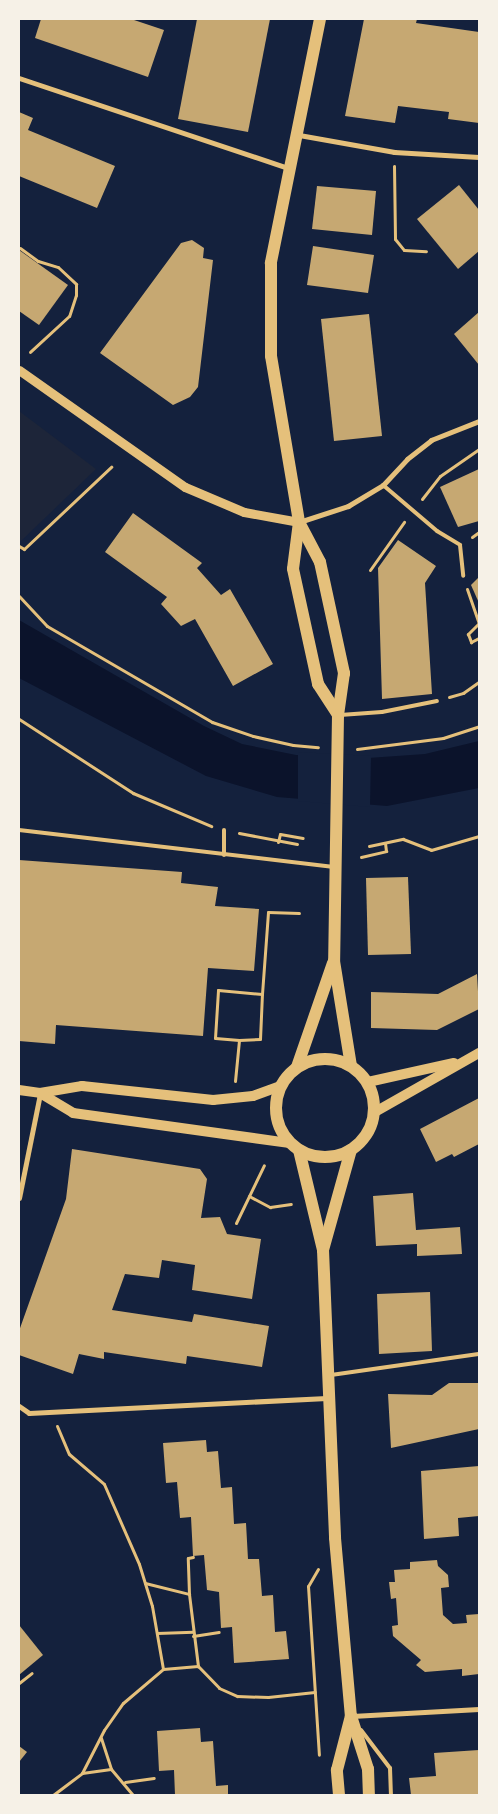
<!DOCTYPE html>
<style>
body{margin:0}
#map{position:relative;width:498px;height:1814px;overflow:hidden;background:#14213d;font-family:"Roboto Condensed",sans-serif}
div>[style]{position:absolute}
.green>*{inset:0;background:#1d2539}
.water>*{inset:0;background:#0b132b}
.pier>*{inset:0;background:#14213d}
.building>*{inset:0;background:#c6a872}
.path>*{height:3px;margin:-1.5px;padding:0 1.5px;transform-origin:1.5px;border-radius:1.5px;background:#e5c07b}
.service>*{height:4px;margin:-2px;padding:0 2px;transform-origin:2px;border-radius:2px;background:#e5c07b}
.minor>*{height:5px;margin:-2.5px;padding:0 2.5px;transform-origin:2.5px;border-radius:2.5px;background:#e5c07b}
.tertiary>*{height:9px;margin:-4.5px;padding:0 4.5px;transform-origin:4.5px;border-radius:4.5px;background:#e5c07b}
.secondary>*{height:10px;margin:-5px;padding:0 5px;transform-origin:5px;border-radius:5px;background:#e5c07b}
.primary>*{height:12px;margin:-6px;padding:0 6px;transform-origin:6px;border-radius:6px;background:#e5c07b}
.primary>.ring{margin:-6px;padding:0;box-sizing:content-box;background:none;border:12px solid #e5c07b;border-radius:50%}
span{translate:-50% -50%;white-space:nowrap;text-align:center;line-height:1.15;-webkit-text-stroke:4px #f6f1e7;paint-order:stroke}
.frame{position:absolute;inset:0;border:20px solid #f6f1e7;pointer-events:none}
</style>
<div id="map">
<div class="green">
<i style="clip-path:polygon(19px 411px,96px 469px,21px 541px,19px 540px)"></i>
</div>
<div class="water">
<i style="clip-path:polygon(19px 620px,204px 726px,242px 744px,296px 755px,368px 758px,425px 754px,479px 741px,479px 788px,387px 806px,277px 797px,206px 776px,19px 678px)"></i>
</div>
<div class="pier">
<i style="clip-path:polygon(298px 752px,371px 756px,370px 807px,298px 801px)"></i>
</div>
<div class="building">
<i style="clip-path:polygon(41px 19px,131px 19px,164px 30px,148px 77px,35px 38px)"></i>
<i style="clip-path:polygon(197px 19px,270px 19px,248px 132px,178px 119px)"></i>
<i style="clip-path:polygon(364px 19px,417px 19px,416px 23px,479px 32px,479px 123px,448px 119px,449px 112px,398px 106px,395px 123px,345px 116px)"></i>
<i style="clip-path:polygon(19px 112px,33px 118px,28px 130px,115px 166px,97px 208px,19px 176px)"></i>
<i style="clip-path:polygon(459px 185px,479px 210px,479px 251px,458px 269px,417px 219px)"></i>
<i style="clip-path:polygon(317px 186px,376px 191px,372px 235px,312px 229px)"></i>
<i style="clip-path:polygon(192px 240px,204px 248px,203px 258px,213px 260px,198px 387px,190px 397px,173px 405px,100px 353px,181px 243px)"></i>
<i style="clip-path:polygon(313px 246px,374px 255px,368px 293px,307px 285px)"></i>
<i style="clip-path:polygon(19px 250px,68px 285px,39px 325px,19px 311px)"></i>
<i style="clip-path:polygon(479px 312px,479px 365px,454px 334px)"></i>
<i style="clip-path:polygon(369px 314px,382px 436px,334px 441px,321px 319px)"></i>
<i style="clip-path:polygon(479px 469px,479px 521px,458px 527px,440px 487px)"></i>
<i style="clip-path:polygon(133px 513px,202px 563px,197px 568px,221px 595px,230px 589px,273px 664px,233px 686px,195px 619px,181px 626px,161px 604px,167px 597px,105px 552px)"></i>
<i style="clip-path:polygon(398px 540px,436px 566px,425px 583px,432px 694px,382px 699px,378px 568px)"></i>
<i style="clip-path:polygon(479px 577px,479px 603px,471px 585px)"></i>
<i style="clip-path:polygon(19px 860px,182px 872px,181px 883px,218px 887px,215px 906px,259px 909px,254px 971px,208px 968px,203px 1036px,56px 1025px,55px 1044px,19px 1041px)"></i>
<i style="clip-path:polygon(408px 877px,411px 954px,368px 955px,366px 878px)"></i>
<i style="clip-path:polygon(477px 974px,479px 1009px,437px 1030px,371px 1028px,371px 992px,438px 994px)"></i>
<i style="clip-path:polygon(479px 1098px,479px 1144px,454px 1157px,452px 1154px,436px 1162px,420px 1129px)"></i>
<i style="clip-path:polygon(72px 1149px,200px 1169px,207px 1179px,201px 1218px,220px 1217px,227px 1234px,261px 1239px,252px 1299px,192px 1290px,195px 1265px,162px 1260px,159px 1278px,125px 1274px,112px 1310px,192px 1322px,194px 1314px,269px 1326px,262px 1367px,187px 1356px,186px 1364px,104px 1352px,104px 1359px,79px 1354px,73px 1374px,19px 1355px,19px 1331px,66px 1199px)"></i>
<i style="clip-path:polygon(413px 1193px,416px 1230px,460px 1227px,462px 1254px,417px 1256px,417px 1244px,376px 1246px,373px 1196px)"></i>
<i style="clip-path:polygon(430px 1292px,432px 1351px,379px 1354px,377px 1294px)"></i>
<i style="clip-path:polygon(449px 1383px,479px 1383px,479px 1429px,391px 1448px,388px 1394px,432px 1395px)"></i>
<i style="clip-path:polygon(206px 1440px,207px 1452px,218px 1451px,221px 1488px,232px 1487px,234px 1524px,246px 1523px,248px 1559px,259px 1559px,262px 1596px,273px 1595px,275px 1632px,286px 1631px,289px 1659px,234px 1663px,232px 1627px,221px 1628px,219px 1592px,207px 1590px,204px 1555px,193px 1556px,191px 1517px,180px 1518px,177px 1482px,166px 1483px,163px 1443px)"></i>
<i style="clip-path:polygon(479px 1466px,479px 1516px,458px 1518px,459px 1536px,424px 1539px,421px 1471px)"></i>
<i style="clip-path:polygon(437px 1560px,438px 1566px,448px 1575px,449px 1587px,441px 1588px,443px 1615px,453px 1624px,467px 1623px,466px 1615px,479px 1614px,479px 1674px,462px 1676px,462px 1669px,425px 1672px,416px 1665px,421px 1660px,393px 1636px,392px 1626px,398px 1625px,396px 1598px,391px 1599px,389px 1582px,395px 1582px,394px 1570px,410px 1569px,410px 1562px)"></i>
<i style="clip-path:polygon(19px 1625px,43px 1655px,19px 1675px)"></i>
<i style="clip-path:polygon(200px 1728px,201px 1742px,213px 1741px,216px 1786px,228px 1785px,228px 1795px,175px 1795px,174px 1770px,159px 1771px,157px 1731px)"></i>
<i style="clip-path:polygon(19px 1746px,27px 1752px,19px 1762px)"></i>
<i style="clip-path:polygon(479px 1750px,479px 1795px,411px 1795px,409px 1778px,436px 1776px,434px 1753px)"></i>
</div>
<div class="path">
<i style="left:394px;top:166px;width:73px;rotate:89.2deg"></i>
<i style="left:395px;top:239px;width:14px;rotate:51deg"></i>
<i style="left:404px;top:250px;width:22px;rotate:3deg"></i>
<i style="left:20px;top:248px;width:22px;rotate:36deg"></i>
<i style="left:38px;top:261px;width:21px;rotate:17deg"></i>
<i style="left:58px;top:267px;width:25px;rotate:43deg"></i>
<i style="left:76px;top:284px;width:11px;rotate:90deg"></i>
<i style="left:76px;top:295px;width:22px;rotate:108deg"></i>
<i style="left:69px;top:316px;width:53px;rotate:137.3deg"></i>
<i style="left:422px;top:499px;width:29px;rotate:-52deg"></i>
<i style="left:440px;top:476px;width:47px;rotate:-34.7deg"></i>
<i style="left:472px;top:537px;width:9px;rotate:-36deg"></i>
<i style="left:19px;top:546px;width:6px;rotate:31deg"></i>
<i style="left:24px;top:549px;width:120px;rotate:-43.3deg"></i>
<i style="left:370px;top:570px;width:59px;rotate:-54.7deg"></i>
<i style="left:467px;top:589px;width:36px;rotate:71deg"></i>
<i style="left:479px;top:623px;width:16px;rotate:135deg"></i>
<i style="left:468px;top:634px;width:9px;rotate:69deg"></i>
<i style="left:471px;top:642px;width:9px;rotate:-27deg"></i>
<i style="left:19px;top:596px;width:41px;rotate:47deg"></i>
<i style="left:47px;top:626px;width:191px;rotate:30.2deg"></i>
<i style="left:212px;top:722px;width:43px;rotate:18.9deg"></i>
<i style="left:253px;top:736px;width:41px;rotate:12.7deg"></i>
<i style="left:293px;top:745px;width:25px;rotate:5deg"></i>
<i style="left:449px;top:697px;width:15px;rotate:-16deg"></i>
<i style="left:463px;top:693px;width:19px;rotate:-35deg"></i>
<i style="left:19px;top:719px;width:136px;rotate:33deg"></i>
<i style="left:133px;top:793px;width:85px;rotate:22.9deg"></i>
<i style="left:357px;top:749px;width:87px;rotate:-7.3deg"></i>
<i style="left:443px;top:738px;width:38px;rotate:-18deg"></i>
<i style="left:239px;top:833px;width:59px;rotate:10.7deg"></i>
<i style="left:278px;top:842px;width:8px;rotate:-76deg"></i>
<i style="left:280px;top:834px;width:23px;rotate:10deg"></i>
<i style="left:369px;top:846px;width:35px;rotate:-12deg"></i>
<i style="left:403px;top:839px;width:30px;rotate:21deg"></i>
<i style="left:431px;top:850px;width:50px;rotate:-16.3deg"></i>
<i style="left:361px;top:857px;width:26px;rotate:-13deg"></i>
<i style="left:386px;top:851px;width:8px;rotate:-97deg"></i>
<i style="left:239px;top:1040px;width:24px;rotate:-175deg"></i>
<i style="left:215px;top:1038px;width:48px;rotate:-86.4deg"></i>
<i style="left:218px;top:990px;width:44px;rotate:5.2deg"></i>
<i style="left:262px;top:994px;width:82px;rotate:-85.8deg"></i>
<i style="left:268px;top:912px;width:31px;rotate:2deg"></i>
<i style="left:235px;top:1081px;width:41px;rotate:-84.4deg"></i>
<i style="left:239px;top:1040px;width:21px;rotate:-3deg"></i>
<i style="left:260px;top:1039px;width:45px;rotate:-87.5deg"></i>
<i style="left:249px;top:1196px;width:24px;rotate:28deg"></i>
<i style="left:270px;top:1207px;width:21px;rotate:-8deg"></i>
<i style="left:236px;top:1223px;width:64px;rotate:-64.2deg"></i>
<i style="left:57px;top:1426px;width:30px;rotate:67deg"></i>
<i style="left:69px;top:1454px;width:46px;rotate:40.6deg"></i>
<i style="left:104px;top:1484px;width:87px;rotate:66.4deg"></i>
<i style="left:139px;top:1564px;width:44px;rotate:72.8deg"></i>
<i style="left:152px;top:1606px;width:64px;rotate:80.1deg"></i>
<i style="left:318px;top:1569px;width:20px;rotate:120deg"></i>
<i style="left:308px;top:1586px;width:169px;rotate:86.3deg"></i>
<i style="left:145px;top:1583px;width:45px;rotate:14deg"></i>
<i style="left:189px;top:1594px;width:73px;rotate:82.9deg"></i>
<i style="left:198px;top:1666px;width:30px;rotate:46deg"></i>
<i style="left:219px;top:1688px;width:20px;rotate:24deg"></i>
<i style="left:237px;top:1696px;width:31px;rotate:2deg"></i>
<i style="left:268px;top:1697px;width:47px;rotate:-6.1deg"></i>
<i style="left:189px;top:1594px;width:36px;rotate:-92deg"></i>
<i style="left:188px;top:1558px;width:5px;rotate:-11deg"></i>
<i style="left:157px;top:1633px;width:36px;rotate:-2deg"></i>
<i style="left:193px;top:1636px;width:26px;rotate:-9deg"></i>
<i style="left:19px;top:1683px;width:16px;rotate:-38deg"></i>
<i style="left:101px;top:1738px;width:33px;rotate:72deg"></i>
<i style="left:111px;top:1769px;width:34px;rotate:50deg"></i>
<i style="left:82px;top:1773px;width:29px;rotate:-8deg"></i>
<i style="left:125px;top:1782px;width:29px;rotate:-8deg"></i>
<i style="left:53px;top:1795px;width:36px;rotate:-37deg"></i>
<i style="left:82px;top:1773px;width:48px;rotate:-62.9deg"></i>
<i style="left:104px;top:1730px;width:33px;rotate:-55deg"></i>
<i style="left:123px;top:1703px;width:52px;rotate:-40.4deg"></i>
<i style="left:163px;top:1669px;width:35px;rotate:-5deg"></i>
</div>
<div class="service">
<i style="left:383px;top:485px;width:71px;rotate:40.4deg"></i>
<i style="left:437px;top:531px;width:27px;rotate:31deg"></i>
<i style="left:460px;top:545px;width:31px;rotate:84deg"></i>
<i style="left:340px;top:715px;width:42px;rotate:-4.1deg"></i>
<i style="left:382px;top:712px;width:56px;rotate:-11.3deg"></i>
<i style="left:19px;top:830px;width:315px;rotate:6.7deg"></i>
<i style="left:224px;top:855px;width:25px;rotate:-90deg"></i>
<i style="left:331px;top:1375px;width:149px;rotate:-8.1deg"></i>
<i style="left:361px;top:1730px;width:48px;rotate:52.7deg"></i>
<i style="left:390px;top:1768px;width:27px;rotate:88deg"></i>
</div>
<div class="minor">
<i style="left:19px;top:78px;width:284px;rotate:18.5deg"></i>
<i style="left:299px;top:135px;width:97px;rotate:10.1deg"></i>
<i style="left:394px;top:152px;width:85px;rotate:3.4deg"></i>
<i style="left:299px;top:522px;width:52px;rotate:-18.1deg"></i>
<i style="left:348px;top:506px;width:41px;rotate:-31deg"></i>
<i style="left:383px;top:485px;width:35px;rotate:-47deg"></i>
<i style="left:407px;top:459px;width:31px;rotate:-38deg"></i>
<i style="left:431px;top:440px;width:52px;rotate:-21.6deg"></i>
<i style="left:19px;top:1198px;width:106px;rotate:-78.6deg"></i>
<i style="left:19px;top:1406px;width:12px;rotate:35deg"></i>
<i style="left:29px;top:1413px;width:298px;rotate:-2.9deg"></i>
<i style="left:352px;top:1716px;width:127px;rotate:-3.2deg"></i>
</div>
<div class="tertiary">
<i style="left:19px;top:370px;width:203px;rotate:35.2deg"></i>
<i style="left:185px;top:487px;width:64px;rotate:23deg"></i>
<i style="left:244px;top:512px;width:56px;rotate:10.3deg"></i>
</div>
<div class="secondary">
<i style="left:368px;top:1082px;width:88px;rotate:-12.5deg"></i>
<i style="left:19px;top:1090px;width:21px;rotate:8deg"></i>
<i style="left:40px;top:1093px;width:43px;rotate:-9.5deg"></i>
<i style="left:82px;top:1086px;width:132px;rotate:6.1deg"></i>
<i style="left:213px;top:1100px;width:40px;rotate:-5.7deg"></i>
<i style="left:253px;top:1096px;width:30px;rotate:-20deg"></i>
<i style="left:40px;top:1093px;width:39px;rotate:31deg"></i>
<i style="left:73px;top:1113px;width:219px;rotate:7.9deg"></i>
<i style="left:375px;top:1112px;width:120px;rotate:-29.6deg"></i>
</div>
<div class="primary">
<i style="left:320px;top:19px;width:249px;rotate:101.4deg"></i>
<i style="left:271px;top:263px;width:93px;rotate:90deg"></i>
<i style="left:271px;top:356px;width:168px;rotate:80.4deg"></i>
<i style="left:299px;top:522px;width:47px;rotate:97.3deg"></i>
<i style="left:293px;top:569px;width:118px;rotate:77.7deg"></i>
<i style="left:318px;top:684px;width:37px;rotate:57deg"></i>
<i style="left:299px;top:522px;width:45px;rotate:62.3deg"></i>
<i style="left:320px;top:562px;width:114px;rotate:77.8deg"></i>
<i style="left:344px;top:673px;width:42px;rotate:98.1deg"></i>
<i style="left:338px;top:715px;width:246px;rotate:90.9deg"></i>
<i style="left:334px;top:961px;width:106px;rotate:80.8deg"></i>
<i class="ring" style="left:276px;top:1059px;width:86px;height:86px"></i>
<i style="left:297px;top:1067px;width:110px;rotate:-70.9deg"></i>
<i style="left:299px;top:1150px;width:103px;rotate:76.5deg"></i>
<i style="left:323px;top:1250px;width:288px;rotate:87.6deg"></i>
<i style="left:335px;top:1538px;width:179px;rotate:84.9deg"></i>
<i style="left:351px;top:1716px;width:56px;rotate:72.2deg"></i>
<i style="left:368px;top:1769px;width:26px;rotate:88deg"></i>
<i style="left:323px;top:1250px;width:104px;rotate:-74.4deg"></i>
<i style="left:339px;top:1795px;width:25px;rotate:-95deg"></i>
<i style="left:337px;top:1770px;width:56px;rotate:-75.5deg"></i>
</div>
<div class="frame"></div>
</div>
